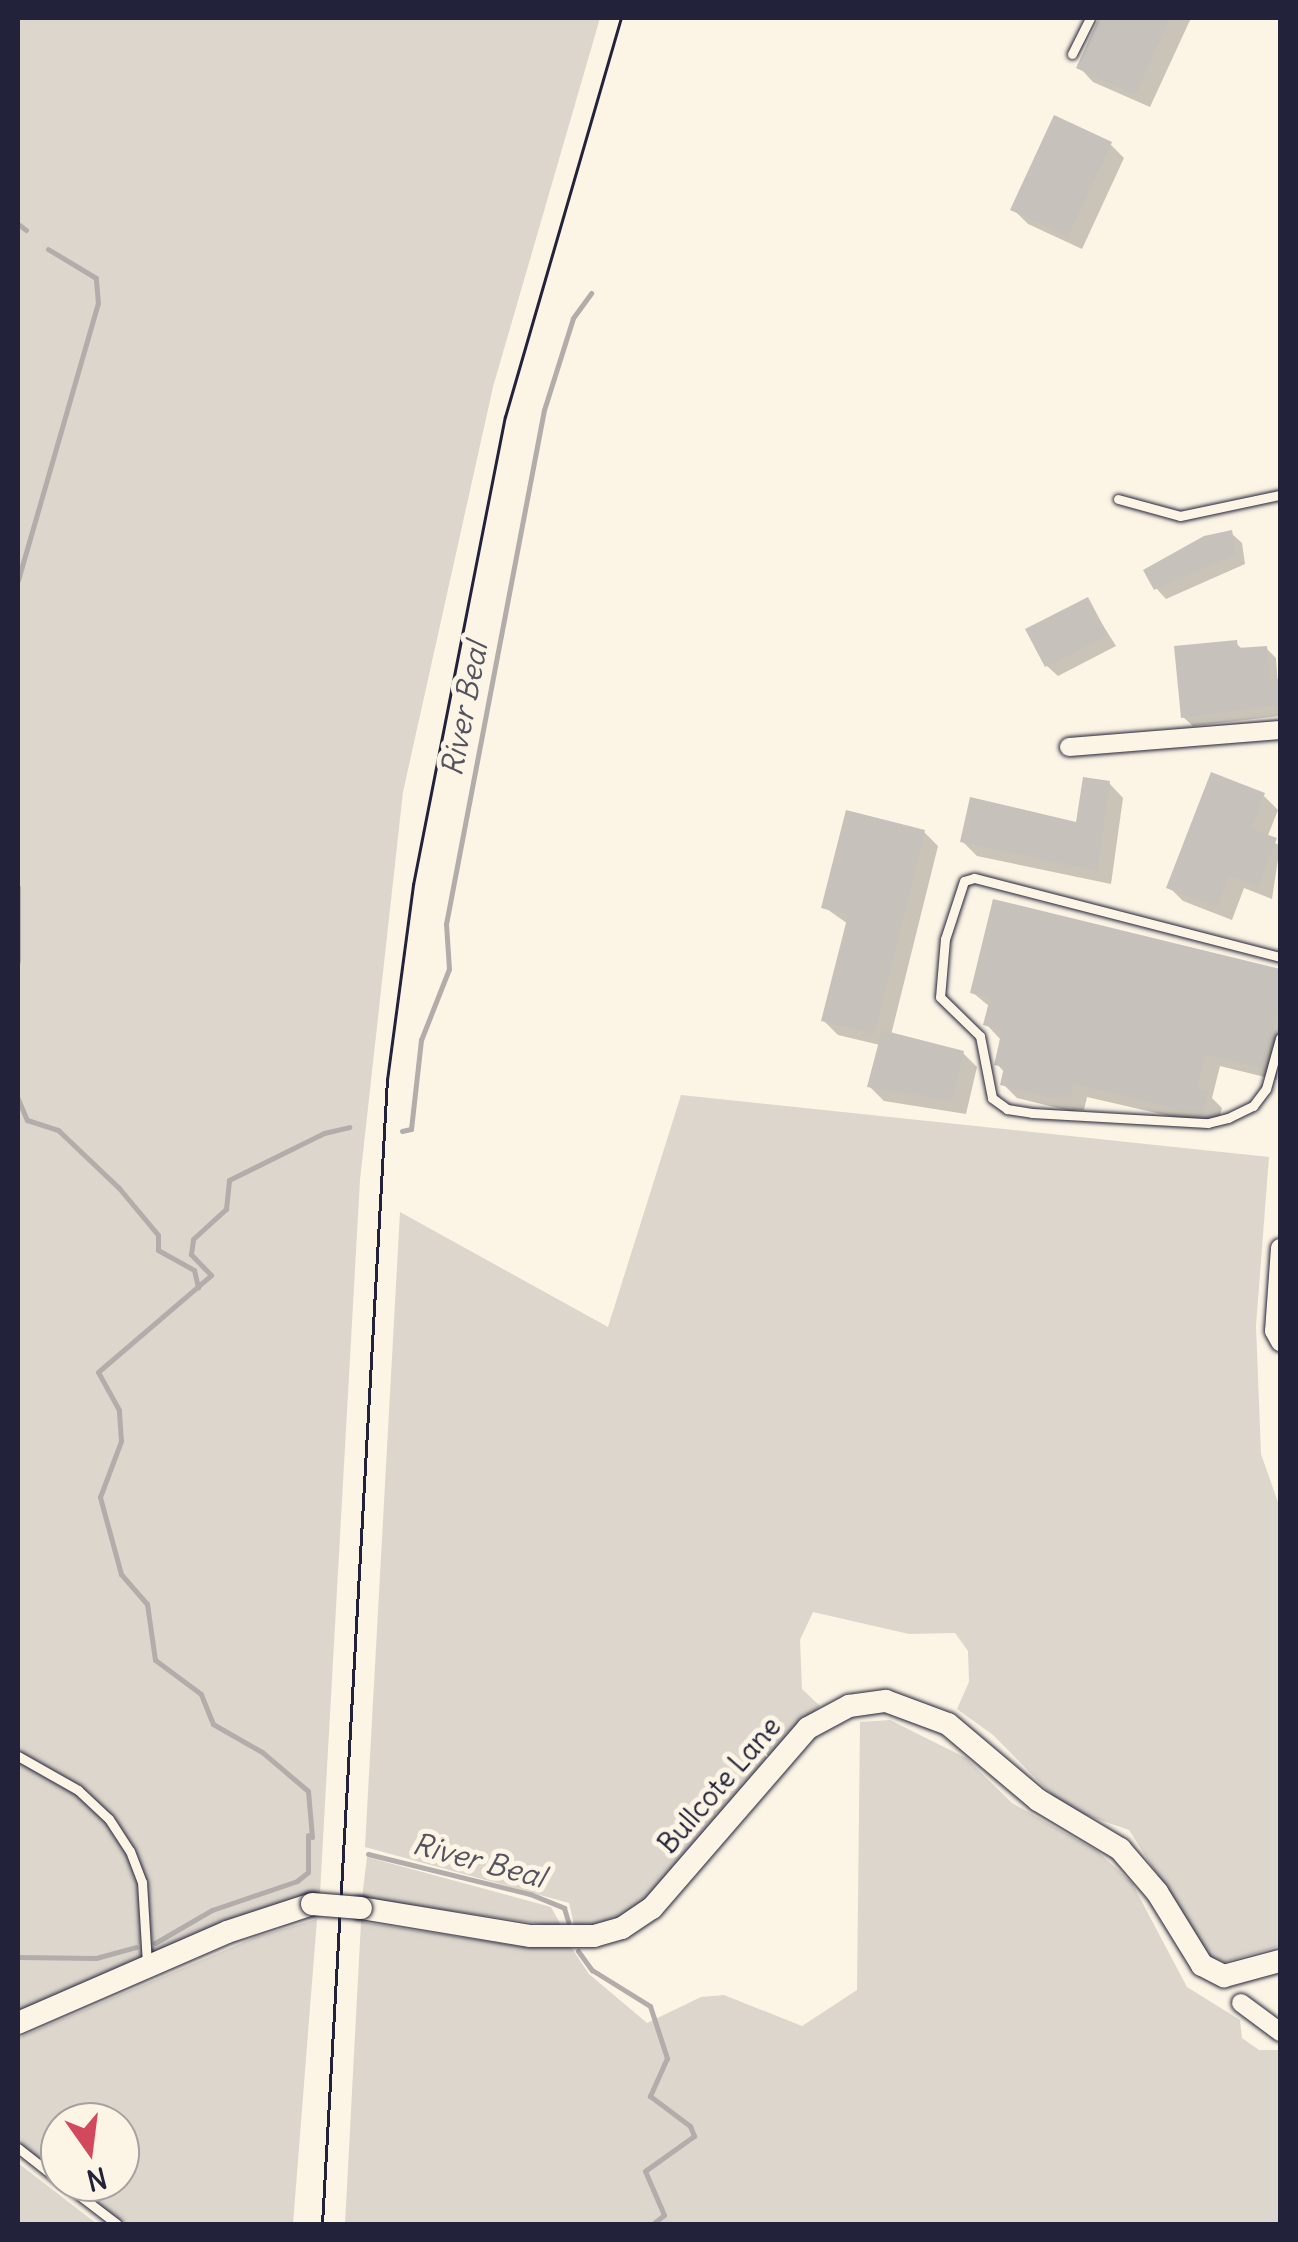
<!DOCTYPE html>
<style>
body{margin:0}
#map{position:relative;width:1298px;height:2242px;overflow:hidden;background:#fcf5e5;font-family:Delius,sans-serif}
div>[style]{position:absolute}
.green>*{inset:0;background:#dcd6cc}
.shadow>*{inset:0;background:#0003}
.stream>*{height:5px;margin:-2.5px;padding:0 2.5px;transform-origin:2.5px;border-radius:2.5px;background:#b2adab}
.building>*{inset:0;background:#c6c1bb}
.roads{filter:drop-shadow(0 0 2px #22223b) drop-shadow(0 0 2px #22223b)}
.lane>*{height:9px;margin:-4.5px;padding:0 4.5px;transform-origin:4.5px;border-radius:4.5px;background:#fcf5e5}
.street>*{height:18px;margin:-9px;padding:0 9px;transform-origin:9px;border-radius:9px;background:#fcf5e5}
.secondary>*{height:22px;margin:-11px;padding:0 11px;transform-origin:11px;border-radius:11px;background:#fcf5e5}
.tram>*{height:2.5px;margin:-1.25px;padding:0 1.25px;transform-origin:1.25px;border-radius:1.25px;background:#22223b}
.bridges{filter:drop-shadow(0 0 2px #22223b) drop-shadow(0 0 2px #22223b)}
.secondary-bridge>*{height:22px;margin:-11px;padding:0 11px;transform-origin:11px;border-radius:11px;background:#fcf5e5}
span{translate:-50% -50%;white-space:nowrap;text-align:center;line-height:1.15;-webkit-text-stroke:10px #fcf5e5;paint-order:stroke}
.street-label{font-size:28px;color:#22223b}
.water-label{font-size:30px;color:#545362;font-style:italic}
.frame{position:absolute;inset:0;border:20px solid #22223b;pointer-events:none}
.north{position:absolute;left:40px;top:2102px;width:100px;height:100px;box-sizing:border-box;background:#fcf5e5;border:2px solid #a5a1a1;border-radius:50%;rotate:166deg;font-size:28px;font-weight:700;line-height:40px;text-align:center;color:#22223b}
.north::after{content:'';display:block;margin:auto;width:35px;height:45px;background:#d1495b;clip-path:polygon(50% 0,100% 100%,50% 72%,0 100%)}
</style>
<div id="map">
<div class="green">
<i style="clip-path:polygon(18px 18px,600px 18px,493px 387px,403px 792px,360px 1180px,320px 1893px,272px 1905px,18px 2016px)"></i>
<i style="clip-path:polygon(681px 1095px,1269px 1157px,1256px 1326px,1261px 1454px,1280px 1508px,1280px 1946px,1224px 1962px,1209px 1956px,1129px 1830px,1065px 1808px,993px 1735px,957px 1709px,969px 1682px,968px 1651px,955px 1633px,909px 1634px,813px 1612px,800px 1640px,802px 1689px,820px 1706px,655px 1893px,618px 1920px,575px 1929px,569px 1903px,365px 1847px,400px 1212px,608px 1327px)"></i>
<i style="clip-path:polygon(890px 1720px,966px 1758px,1012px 1803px,1097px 1851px,1132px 1883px,1187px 1987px,1240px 2020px,1242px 2038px,1259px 2050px,1280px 2050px,1280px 2224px,345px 2224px,361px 1922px,518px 1946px,571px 1947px,589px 1974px,647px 2023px,701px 1997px,724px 1995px,802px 2026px,857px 1990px,860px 1722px)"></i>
<i style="clip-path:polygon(367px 1857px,551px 1907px,562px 1927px,362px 1898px)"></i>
<i style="clip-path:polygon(317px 1919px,293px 2224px,122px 2224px,66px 2182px,120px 2182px,120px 2122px,60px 2122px,60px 2177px,18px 2145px,18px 2038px,256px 1937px)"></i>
<i style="clip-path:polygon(18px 2163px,97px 2224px,18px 2224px)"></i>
</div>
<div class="shadow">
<i style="clip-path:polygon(1102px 18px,1191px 18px,1150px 107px,1093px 82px,1079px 67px)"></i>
<i style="clip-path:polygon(1110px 144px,1124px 158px,1082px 249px,1028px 224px,1013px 209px)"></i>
<i style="clip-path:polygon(1231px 533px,1242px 543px,1245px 564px,1166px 599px,1156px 588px)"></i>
<i style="clip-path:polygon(1087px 600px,1116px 646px,1058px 676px,1047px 666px)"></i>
<i style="clip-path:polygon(1236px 643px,1243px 650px,1266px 648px,1276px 658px,1280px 716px,1193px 726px,1183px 717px)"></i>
<i style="clip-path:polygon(1109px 783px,1123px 798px,1111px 884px,977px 856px,962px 841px,1078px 825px)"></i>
<i style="clip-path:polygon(1264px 796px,1278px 810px,1267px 838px,1280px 846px,1272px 899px,1244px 888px,1232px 920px,1183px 901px,1169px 887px)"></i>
<i style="clip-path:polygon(924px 832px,938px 846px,891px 1035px,963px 1053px,977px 1067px,966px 1114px,884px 1101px,870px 1087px,880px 1045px,838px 1035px,824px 1021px,848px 924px,824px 907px)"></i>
<i style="clip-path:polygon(994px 902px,1280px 972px,1277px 1080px,1220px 1066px,1212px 1098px,1222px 1108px,1217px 1127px,1087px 1097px,1084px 1110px,1070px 1111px,1017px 1098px,1003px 1084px,1005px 1073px,997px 1064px,1000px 1039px,986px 1024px,990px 1007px,972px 992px)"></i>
</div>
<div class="stream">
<i style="left:18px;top:224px;width:10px;rotate:37deg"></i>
<i style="left:18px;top:580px;width:288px;rotate:-73.9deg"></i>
<i style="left:98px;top:303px;width:25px;rotate:-95deg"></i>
<i style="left:96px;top:278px;width:56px;rotate:-148.9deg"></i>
<i style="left:18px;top:887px;width:74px;rotate:90deg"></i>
<i style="left:18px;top:1099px;width:23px;rotate:67deg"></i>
<i style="left:27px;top:1120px;width:33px;rotate:18deg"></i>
<i style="left:58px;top:1130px;width:84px;rotate:43.6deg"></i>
<i style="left:119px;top:1188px;width:61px;rotate:50.3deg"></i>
<i style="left:158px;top:1235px;width:15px;rotate:90deg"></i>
<i style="left:158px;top:1250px;width:41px;rotate:29.1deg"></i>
<i style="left:194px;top:1270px;width:18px;rotate:77deg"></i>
<i style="left:402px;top:1131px;width:9px;rotate:-13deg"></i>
<i style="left:411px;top:1129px;width:90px;rotate:-83.6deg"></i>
<i style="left:421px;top:1040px;width:76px;rotate:-68.5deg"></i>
<i style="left:449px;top:969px;width:45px;rotate:-93.8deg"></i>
<i style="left:446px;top:924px;width:523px;rotate:-79.21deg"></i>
<i style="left:544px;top:410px;width:96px;rotate:-72.5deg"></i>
<i style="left:573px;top:318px;width:31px;rotate:-54deg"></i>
<i style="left:312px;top:1837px;width:46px;rotate:-95deg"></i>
<i style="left:308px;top:1791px;width:60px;rotate:-139.7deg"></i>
<i style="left:262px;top:1752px;width:56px;rotate:-150.3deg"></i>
<i style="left:213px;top:1724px;width:32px;rotate:-112deg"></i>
<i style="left:201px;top:1694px;width:57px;rotate:-143.5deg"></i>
<i style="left:155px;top:1660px;width:57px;rotate:-98.1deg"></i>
<i style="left:147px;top:1604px;width:40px;rotate:-131deg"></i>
<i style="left:121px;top:1574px;width:80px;rotate:-105.3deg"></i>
<i style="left:100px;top:1497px;width:60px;rotate:-69.4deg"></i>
<i style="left:121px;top:1441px;width:31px;rotate:-94deg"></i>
<i style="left:119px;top:1410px;width:43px;rotate:-118.9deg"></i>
<i style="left:98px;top:1372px;width:149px;rotate:-40.6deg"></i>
<i style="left:211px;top:1275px;width:29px;rotate:-134deg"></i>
<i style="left:191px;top:1254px;width:15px;rotate:-82deg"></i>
<i style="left:193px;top:1239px;width:45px;rotate:-42.3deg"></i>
<i style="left:226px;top:1209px;width:29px;rotate:-84deg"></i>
<i style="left:229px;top:1180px;width:106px;rotate:-26.3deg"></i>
<i style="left:324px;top:1133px;width:26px;rotate:-13deg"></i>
<i style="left:368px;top:1854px;width:167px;rotate:13.9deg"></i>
<i style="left:530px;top:1894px;width:37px;rotate:22deg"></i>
<i style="left:564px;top:1908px;width:14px;rotate:73deg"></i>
<i style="left:155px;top:1943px;width:66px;rotate:-30.1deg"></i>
<i style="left:212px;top:1910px;width:90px;rotate:-18.8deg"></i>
<i style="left:297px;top:1881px;width:14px;rotate:-39deg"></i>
<i style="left:308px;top:1872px;width:37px;rotate:-90deg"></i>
<i style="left:578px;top:1951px;width:24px;rotate:54deg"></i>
<i style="left:592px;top:1970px;width:68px;rotate:31.8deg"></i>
<i style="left:650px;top:2006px;width:55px;rotate:71.9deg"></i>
<i style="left:667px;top:2058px;width:42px;rotate:114.1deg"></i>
<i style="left:650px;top:2096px;width:50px;rotate:36.9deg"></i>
<i style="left:690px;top:2126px;width:11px;rotate:68deg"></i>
<i style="left:694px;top:2136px;width:60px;rotate:144.5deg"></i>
<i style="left:645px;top:2171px;width:48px;rotate:66.6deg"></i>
<i style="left:664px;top:2215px;width:14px;rotate:141deg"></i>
<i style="left:18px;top:1957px;width:78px;rotate:0.7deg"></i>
<i style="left:96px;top:1958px;width:41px;rotate:-15.4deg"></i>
</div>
<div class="building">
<i style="clip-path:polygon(1170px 18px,1135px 95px,1076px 68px,1099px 18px)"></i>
<i style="clip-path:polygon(1054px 115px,1112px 142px,1068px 236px,1010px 210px)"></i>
<i style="clip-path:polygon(1232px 530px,1236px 554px,1154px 590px,1143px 570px,1204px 536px)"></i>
<i style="clip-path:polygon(1088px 597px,1108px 635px,1045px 667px,1025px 629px)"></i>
<i style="clip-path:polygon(1237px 640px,1238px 648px,1267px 646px,1270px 679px,1280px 679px,1280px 705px,1181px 718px,1174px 646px)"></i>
<i style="clip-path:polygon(1211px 772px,1265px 793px,1251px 829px,1277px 838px,1258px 887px,1229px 875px,1217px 907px,1166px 888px)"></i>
<i style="clip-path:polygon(1083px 777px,1110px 781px,1097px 871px,960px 842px,970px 797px,1076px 822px)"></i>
<i style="clip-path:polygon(846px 810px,925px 830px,874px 1034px,821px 1021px,848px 915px,821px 908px)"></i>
<i style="clip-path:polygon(993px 899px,1280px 969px,1280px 999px,1263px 1068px,1206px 1054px,1197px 1088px,1209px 1091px,1203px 1115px,1073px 1084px,1070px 1097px,1054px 1098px,1000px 1085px,1004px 1067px,994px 1065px,1002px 1030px,983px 1025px,990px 998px,970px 993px)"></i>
<i style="clip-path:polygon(882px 1030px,964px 1051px,952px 1101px,867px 1087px)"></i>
</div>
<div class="roads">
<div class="lane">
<i style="left:1072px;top:54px;width:40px;rotate:-63.4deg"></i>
<i style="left:1118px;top:499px;width:64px;rotate:15.3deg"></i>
<i style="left:1180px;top:516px;width:102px;rotate:-11.9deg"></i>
<i style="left:1280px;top:957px;width:316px;rotate:-165.5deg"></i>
<i style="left:974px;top:878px;width:10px;rotate:163deg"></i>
<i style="left:964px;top:881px;width:61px;rotate:108.1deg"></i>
<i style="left:945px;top:939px;width:58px;rotate:94.9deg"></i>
<i style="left:940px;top:997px;width:56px;rotate:44.3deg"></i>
<i style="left:980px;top:1036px;width:63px;rotate:79deg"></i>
<i style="left:992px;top:1098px;width:19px;rotate:36deg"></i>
<i style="left:1007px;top:1109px;width:25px;rotate:9deg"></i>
<i style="left:1032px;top:1113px;width:176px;rotate:3.3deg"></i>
<i style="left:1208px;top:1123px;width:21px;rotate:-14deg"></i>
<i style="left:1228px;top:1118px;width:28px;rotate:-26deg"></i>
<i style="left:1253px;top:1106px;width:21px;rotate:-53deg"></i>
<i style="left:1266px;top:1089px;width:53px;rotate:-74.6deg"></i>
<i style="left:18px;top:1756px;width:69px;rotate:29.5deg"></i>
<i style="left:78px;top:1790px;width:42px;rotate:43.1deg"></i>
<i style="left:109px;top:1819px;width:38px;rotate:57deg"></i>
<i style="left:130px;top:1851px;width:33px;rotate:69deg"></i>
<i style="left:142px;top:1882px;width:82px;rotate:86.5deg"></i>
<i style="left:18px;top:2148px;width:53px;rotate:38.2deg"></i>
<i style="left:62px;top:2182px;width:69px;rotate:37.4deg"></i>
</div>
<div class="street">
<i style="left:1069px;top:747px;width:212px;rotate:-4.6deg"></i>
<i style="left:1280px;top:1248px;width:83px;rotate:94.1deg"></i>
<i style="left:1274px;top:1331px;width:13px;rotate:61deg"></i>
<i style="left:1241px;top:2003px;width:49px;rotate:36.6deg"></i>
</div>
<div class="secondary">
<i style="left:361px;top:1908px;width:172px;rotate:9.4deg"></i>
<i style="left:531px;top:1936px;width:63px"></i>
<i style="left:594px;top:1936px;width:29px;rotate:-16deg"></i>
<i style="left:622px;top:1928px;width:36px;rotate:-34deg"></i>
<i style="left:652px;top:1908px;width:238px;rotate:-49.1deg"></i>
<i style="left:808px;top:1728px;width:47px;rotate:-28.2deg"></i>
<i style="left:849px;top:1706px;width:37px;rotate:-8deg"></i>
<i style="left:886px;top:1701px;width:66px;rotate:20.4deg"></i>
<i style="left:948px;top:1724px;width:118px;rotate:40.2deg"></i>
<i style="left:1038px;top:1800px;width:96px;rotate:30.9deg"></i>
<i style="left:1120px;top:1849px;width:57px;rotate:49.3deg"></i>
<i style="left:1157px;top:1892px;width:86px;rotate:58.3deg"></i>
<i style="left:1202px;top:1965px;width:25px;rotate:27deg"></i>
<i style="left:1224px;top:1976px;width:58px;rotate:-15deg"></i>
<i style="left:18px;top:2023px;width:228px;rotate:-23.5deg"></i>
<i style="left:227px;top:1932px;width:89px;rotate:-18.2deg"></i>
</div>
</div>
<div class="tram">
<i style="left:322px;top:2224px;width:1146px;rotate:-86.75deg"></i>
<i style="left:387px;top:1080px;width:197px;rotate:-82.4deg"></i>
<i style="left:413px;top:885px;width:477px;rotate:-78.9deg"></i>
<i style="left:505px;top:417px;width:416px;rotate:-73.8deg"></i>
</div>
<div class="bridges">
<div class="secondary-bridge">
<i style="left:312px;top:1904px;width:49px;rotate:4.7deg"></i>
</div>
</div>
<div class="street-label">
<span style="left:719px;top:1785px;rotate:-49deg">Bullcote Lane</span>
</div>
<div class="water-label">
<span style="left:464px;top:709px;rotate:-79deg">River Beal</span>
<span style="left:479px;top:1860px;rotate:15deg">River Beal</span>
</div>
<div class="frame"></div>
<div class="north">N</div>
</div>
